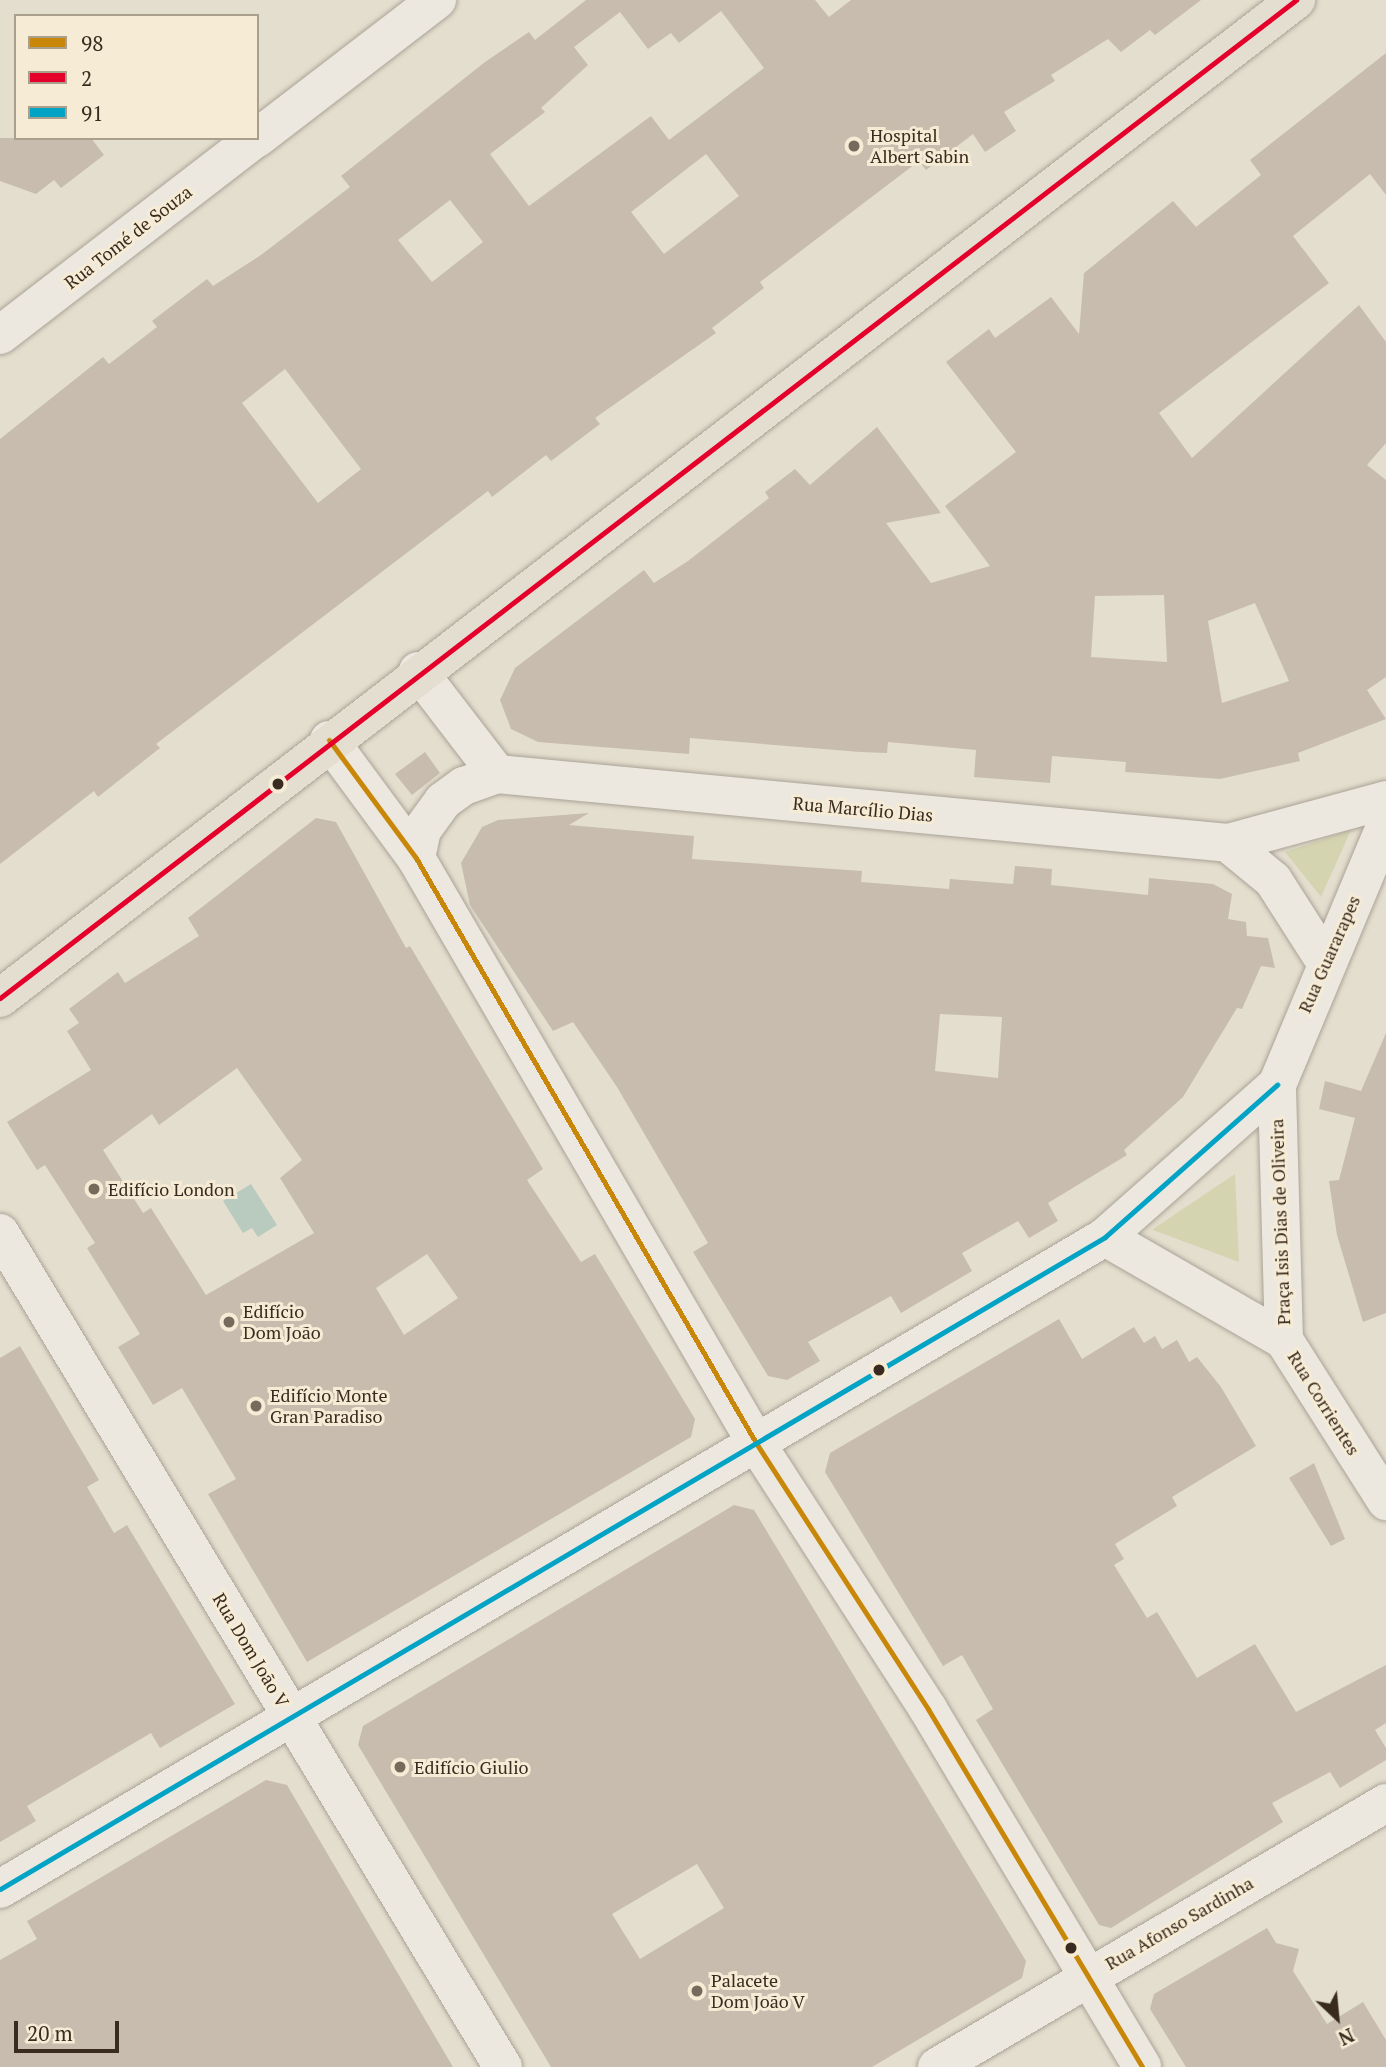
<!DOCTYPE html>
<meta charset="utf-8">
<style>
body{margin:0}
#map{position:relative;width:1386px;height:2067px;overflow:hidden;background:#e4dece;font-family:"PT Serif",serif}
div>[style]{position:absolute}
.green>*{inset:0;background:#d4d4b0}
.water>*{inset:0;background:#b9cabf}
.building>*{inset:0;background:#c8bcaf}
.roads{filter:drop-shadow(0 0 2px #aaa397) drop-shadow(0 0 2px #aaa397)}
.minor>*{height:38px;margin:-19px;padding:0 19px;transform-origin:19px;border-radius:19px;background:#ece8e0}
.major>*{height:38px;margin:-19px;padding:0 19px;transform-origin:19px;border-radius:19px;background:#e4ded1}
.bus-1>*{height:5px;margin:-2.5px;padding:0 2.5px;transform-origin:2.5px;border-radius:2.5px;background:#c88708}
.bus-2>*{height:5px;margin:-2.5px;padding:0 2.5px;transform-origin:2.5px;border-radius:2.5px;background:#e4002b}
.bus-3>*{height:5px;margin:-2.5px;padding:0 2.5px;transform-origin:2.5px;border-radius:2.5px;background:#03a3c5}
.dots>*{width:19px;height:19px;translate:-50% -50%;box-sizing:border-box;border:4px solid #f6ebd4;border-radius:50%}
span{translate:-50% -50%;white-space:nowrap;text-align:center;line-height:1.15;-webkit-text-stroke:6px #f6ebd4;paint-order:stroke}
.poi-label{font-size:18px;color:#392b1f}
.left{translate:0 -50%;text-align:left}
.street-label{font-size:18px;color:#392b1f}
.legend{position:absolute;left:14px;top:14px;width:245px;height:126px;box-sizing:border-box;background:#f6ebd4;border:2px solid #aa9e8c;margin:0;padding:9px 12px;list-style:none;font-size:21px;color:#392b1f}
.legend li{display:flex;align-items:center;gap:14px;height:35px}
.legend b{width:35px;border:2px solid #aa9e8c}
.north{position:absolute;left:1302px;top:1983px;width:70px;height:70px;-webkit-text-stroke:5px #f6ebd4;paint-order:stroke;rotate:154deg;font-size:19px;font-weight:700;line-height:28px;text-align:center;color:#392b1f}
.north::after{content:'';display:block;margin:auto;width:24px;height:32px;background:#392b1f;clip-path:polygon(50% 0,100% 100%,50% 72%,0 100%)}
.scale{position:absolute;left:14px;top:2021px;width:105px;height:32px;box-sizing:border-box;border:4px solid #392b1f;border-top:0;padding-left:9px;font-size:21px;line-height:24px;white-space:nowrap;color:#392b1f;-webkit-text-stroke:5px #f6ebd4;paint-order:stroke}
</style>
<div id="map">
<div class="green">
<i style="clip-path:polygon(1351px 830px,1321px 897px,1285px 852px)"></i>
<i style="clip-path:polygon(1235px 1174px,1239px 1262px,1153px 1230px,1153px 1229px)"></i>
</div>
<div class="water">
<i style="clip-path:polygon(251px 1184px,277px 1225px,258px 1237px,252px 1228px,243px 1233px,223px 1201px)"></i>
</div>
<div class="building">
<i style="clip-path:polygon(evenodd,586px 0,815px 0,829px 17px,851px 0,1201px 0,1155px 35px,1150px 30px,1121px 52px,1108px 39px,1051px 75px,1055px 81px,1004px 112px,1016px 131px,985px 152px,973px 134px,926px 170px,919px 161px,760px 282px,764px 288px,712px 328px,716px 333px,595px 418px,600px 424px,551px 461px,546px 455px,492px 497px,488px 491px,156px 744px,160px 748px,98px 797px,94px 791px,0 864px,0 439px,103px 357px,109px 364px,157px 327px,152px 321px,207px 279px,213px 286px,261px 255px,350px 187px,341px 176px,485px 62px,529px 32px,535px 40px,586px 0,721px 11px,764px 68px,669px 140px,651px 116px,529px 206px,490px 154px,545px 112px,541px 108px,588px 65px,574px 47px,620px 12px,648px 49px,671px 33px,679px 43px,721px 11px,586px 0,706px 154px,739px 196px,664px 254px,631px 212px,706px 154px,586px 0,450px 200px,483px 242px,432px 282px,398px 240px,450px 200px,586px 0,285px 369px,361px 469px,318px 503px,242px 403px,285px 369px)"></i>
<i style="clip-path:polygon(evenodd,1386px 53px,1386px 195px,1370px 174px,1293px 236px,1329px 283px,1159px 413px,1192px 458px,1359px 305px,1386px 342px,1386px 443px,1367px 465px,1386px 480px,1386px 677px,1367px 690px,1386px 719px,1298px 753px,1300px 761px,1220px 779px,1125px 772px,1126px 762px,1052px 756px,1050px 783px,974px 777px,976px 750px,888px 742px,887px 753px,860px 752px,690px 738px,689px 754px,538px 742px,511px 729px,500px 700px,515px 668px,644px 570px,654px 583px,688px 561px,769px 498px,765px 492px,795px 469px,810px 485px,877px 427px,941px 513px,886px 523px,931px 583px,990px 566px,945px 506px,1016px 452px,946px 362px,989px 329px,995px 338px,1051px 297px,1079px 334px,1084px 273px,1173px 201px,1196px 227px,1261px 175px,1250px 160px,1386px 53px,1164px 595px,1167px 662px,1091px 657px,1095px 596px,1164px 595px,1386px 53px,1255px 603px,1289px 681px,1222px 703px,1208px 621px,1255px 603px)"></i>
<i style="clip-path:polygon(0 138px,91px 138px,104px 155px,61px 188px,54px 180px,36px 194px,0 181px)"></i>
<i style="clip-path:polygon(425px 752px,440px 773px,412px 795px,395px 774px)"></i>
<i style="clip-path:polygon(evenodd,589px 813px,569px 825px,694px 836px,692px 859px,862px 871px,861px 882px,949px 889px,950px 879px,1013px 884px,1015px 866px,1052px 869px,1051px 885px,1148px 895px,1149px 878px,1213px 884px,1232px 894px,1228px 919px,1246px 922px,1247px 936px,1268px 938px,1275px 968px,1261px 966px,1242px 1009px,1237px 1008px,1183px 1097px,1124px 1150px,1127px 1155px,1048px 1203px,1058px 1221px,1029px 1238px,1018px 1221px,962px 1253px,972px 1271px,901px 1313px,891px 1296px,808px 1342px,820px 1361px,787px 1380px,768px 1376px,693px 1252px,708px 1243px,617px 1087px,573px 1022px,553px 1031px,470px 905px,461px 863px,482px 827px,498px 820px,589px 813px,940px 1014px,1002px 1017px,998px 1078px,935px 1071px,940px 1014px)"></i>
<i style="clip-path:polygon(evenodd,316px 818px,336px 822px,406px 948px,410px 946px,543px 1169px,527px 1180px,581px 1262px,595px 1254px,695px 1419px,691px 1437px,307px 1662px,208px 1494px,236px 1479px,182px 1388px,153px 1405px,118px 1347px,140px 1334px,87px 1248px,95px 1243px,45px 1165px,37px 1170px,7px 1122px,91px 1070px,67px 1031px,79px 1023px,69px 1009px,118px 972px,125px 983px,199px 936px,188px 918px,316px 818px,237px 1068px,302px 1160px,280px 1178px,314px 1233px,206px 1295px,151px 1208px,143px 1213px,103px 1150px,152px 1114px,159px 1125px,237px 1068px,316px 818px,427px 1254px,458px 1298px,404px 1335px,376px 1288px,427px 1254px)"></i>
<i style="clip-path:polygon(1386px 1033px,1386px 1313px,1363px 1322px,1337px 1235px,1329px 1181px,1339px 1180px,1355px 1118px,1319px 1109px,1325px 1081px,1361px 1091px)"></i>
<i style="clip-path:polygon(1059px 1319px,1082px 1359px,1134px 1327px,1144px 1343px,1155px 1336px,1162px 1349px,1177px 1340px,1189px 1362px,1197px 1357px,1221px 1387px,1256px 1446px,1172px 1497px,1177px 1506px,1115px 1544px,1124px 1559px,1114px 1565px,1147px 1618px,1157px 1612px,1197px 1678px,1255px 1644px,1296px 1712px,1386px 1665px,1386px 1723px,1375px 1730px,1386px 1748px,1386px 1760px,1340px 1788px,1330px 1772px,1272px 1803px,1283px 1822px,1111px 1928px,1099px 1925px,976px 1720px,993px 1709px,962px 1655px,943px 1666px,825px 1472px,830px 1453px)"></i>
<i style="clip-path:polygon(20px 1346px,99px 1480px,87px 1487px,114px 1533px,127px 1525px,235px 1704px,160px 1748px,151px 1733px,27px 1806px,36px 1821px,0 1842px,0 1358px)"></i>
<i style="clip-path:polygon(1314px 1463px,1345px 1539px,1331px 1546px,1289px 1478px)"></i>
<i style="clip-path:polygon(evenodd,734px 1505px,754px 1510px,1026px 1961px,1022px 1978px,872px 2067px,551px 2067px,358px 1745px,363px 1726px,734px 1505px,697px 1864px,724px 1908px,640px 1959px,612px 1914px,697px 1864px)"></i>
<i style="clip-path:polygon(266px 1780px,287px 1785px,453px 2067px,0 2067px,0 1960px,37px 1939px,27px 1921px)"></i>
<i style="clip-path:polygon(1267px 1928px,1276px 1943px,1299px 1949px,1293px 1971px,1327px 2024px,1363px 2002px,1386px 2040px,1386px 2067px,1186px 2067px,1150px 2009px,1154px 1994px)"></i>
</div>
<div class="roads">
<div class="minor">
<i style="left:257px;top:138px;width:227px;rotate:-37.5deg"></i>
<i style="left:0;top:335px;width:323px;rotate:-37.6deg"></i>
<i style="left:418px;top:671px;width:130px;rotate:52.5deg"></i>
<i style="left:329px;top:740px;width:147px;rotate:53.6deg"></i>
<i style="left:416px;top:858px;width:677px;rotate:59.83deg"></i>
<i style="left:756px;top:1443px;width:317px;rotate:57.1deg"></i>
<i style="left:928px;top:1709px;width:417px;rotate:59.1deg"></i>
<i style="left:1228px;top:843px;width:58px;rotate:39.4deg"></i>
<i style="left:1273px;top:880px;width:98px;rotate:57.4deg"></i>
<i style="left:416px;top:858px;width:29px;rotate:-78deg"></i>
<i style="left:422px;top:830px;width:36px;rotate:-54deg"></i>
<i style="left:443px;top:801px;width:26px;rotate:-36deg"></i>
<i style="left:464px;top:786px;width:35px;rotate:-20deg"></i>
<i style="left:497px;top:774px;width:734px;rotate:5.39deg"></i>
<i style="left:1228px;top:843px;width:164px;rotate:-15.2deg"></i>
<i style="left:0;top:1233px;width:974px;rotate:58.91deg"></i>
<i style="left:1105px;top:1237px;width:207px;rotate:29.9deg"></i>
<i style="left:1284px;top:1340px;width:255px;rotate:-91.6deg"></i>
<i style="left:1277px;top:1085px;width:283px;rotate:-67.3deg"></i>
<i style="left:1284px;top:1340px;width:191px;rotate:57.6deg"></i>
<i style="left:0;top:1889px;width:1283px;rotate:-30.54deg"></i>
<i style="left:1105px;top:1237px;width:230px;rotate:-41.5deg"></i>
<i style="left:937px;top:2067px;width:521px;rotate:-30.45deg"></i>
</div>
<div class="major">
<i style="left:0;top:998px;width:1636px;rotate:-37.6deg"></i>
</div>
</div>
<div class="bus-1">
<i style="left:329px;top:740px;width:147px;rotate:53.6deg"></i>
<i style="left:416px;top:858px;width:677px;rotate:59.83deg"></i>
<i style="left:756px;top:1443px;width:317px;rotate:57.1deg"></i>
<i style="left:928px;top:1709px;width:417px;rotate:59.1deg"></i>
</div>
<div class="bus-2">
<i style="left:0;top:998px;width:1636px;rotate:-37.6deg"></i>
</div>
<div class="bus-3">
<i style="left:0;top:1889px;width:1283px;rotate:-30.54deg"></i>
<i style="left:1105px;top:1237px;width:230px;rotate:-41.5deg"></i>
</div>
<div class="dots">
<i style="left:854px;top:146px;background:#756a5c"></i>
<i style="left:278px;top:784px;background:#392b1f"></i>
<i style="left:94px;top:1189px;background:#756a5c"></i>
<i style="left:229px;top:1322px;background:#756a5c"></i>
<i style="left:879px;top:1370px;background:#392b1f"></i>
<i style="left:256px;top:1406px;background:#756a5c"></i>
<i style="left:400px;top:1767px;background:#756a5c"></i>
<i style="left:1071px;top:1948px;background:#392b1f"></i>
<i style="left:697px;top:1991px;background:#756a5c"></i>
</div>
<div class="poi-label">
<span class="left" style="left:870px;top:146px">Hospital<br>Albert Sabin</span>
<span class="left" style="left:108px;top:1189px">Edifício London</span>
<span class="left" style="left:243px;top:1322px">Edifício<br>Dom João</span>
<span class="left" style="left:270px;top:1406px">Edifício Monte<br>Gran Paradiso</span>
<span class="left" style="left:414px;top:1767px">Edifício Giulio</span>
<span class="left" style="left:711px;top:1991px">Palacete<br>Dom João V</span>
</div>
<div class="street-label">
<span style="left:128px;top:237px;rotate:-38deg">Rua Tomé de Souza</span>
<span style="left:863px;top:809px;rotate:5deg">Rua Marcílio Dias</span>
<span style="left:1329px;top:954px;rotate:-66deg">Rua Guararapes</span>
<span style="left:1280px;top:1222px;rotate:-92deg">Praça Isis Dias de Oliveira</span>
<span style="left:1324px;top:1403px;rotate:58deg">Rua Corrientes</span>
<span style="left:251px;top:1650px;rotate:59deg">Rua Dom João V</span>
<span style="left:1179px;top:1923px;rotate:-30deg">Rua Afonso Sardinha</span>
</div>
<ul class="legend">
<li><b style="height:9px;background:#c88708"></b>98</li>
<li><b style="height:9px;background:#e4002b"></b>2</li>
<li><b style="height:9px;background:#03a3c5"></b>91</li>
</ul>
<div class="north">N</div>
<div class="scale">20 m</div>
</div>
